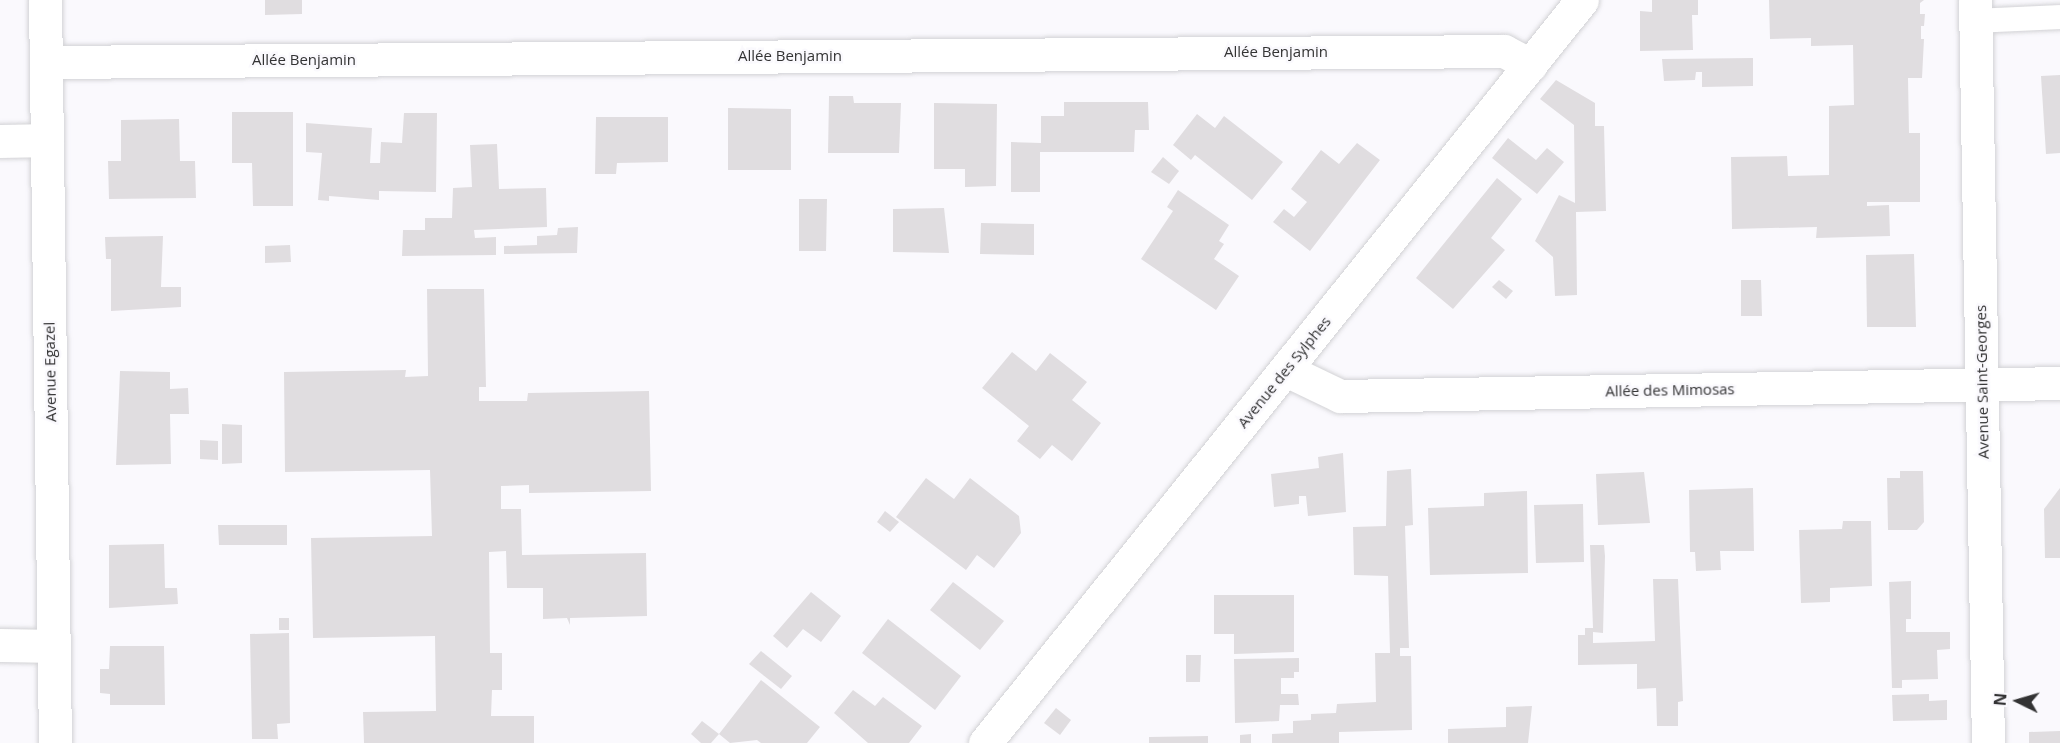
<!DOCTYPE html>
<meta charset="utf-8">
<style>
body{margin:0}
#map{position:relative;width:2060px;height:743px;overflow:hidden;background:#faf9fd;font-family:"Open Sans",sans-serif}
div>[style]{position:absolute}
.building>*{inset:0;background:#e0dde0}
.roads{filter:drop-shadow(0 0 2px #d2d2d5) drop-shadow(0 0 2px #d2d2d5)}
.lane>*{height:24px;margin:-12px;padding:0 12px;transform-origin:12px;border-radius:12px;background:#fff}
.street>*{height:33px;margin:-16.5px;padding:0 16.5px;transform-origin:16.5px;border-radius:16.5px;background:#fff}
span{translate:-50% -50%;white-space:nowrap;text-align:center;line-height:1.15;-webkit-text-stroke:5px #faf9fd;paint-order:stroke}
.street-label{font-size:15px;color:#333334}
.north{position:absolute;left:1988px;top:671px;width:60px;height:60px;-webkit-text-stroke:4px #faf9fd;paint-order:stroke;rotate:275deg;font-size:16px;font-weight:700;line-height:24px;text-align:center;color:#333334}
.north::after{content:'';display:block;margin:auto;width:21px;height:27px;background:#333334;clip-path:polygon(50% 0,100% 100%,50% 72%,0 100%)}
</style>
<div id="map">
<div class="building">
<i style="clip-path:polygon(265px 0,302px 0,302px 14px,265px 15px)"></i>
<i style="clip-path:polygon(1652px 0,1698px 0,1698px 15px,1692px 15px,1693px 50px,1640px 51px,1640px 11px,1652px 12px)"></i>
<i style="clip-path:polygon(1769px 0,1924px 0,1920px 3px,1920px 14px,1925px 14px,1924px 26px,1921px 26px,1921px 39px,1924px 39px,1922px 78px,1908px 78px,1909px 133px,1920px 133px,1920px 202px,1867px 202px,1867px 206px,1889px 205px,1890px 236px,1816px 238px,1817px 227px,1732px 229px,1731px 157px,1787px 156px,1788px 176px,1829px 175px,1829px 106px,1854px 105px,1853px 45px,1811px 46px,1811px 38px,1770px 39px)"></i>
<i style="clip-path:polygon(1753px 58px,1753px 86px,1702px 87px,1702px 72px,1696px 72px,1695px 80px,1664px 81px,1662px 59px)"></i>
<i style="clip-path:polygon(2060px 75px,2060px 153px,2046px 154px,2041px 76px)"></i>
<i style="clip-path:polygon(1556px 80px,1595px 103px,1595px 126px,1604px 126px,1606px 211px,1576px 212px,1577px 295px,1555px 296px,1553px 257px,1535px 241px,1559px 195px,1575px 203px,1574px 125px,1540px 99px)"></i>
<i style="clip-path:polygon(829px 96px,853px 96px,854px 103px,901px 103px,899px 153px,828px 153px)"></i>
<i style="clip-path:polygon(1064px 102px,1148px 102px,1149px 130px,1135px 130px,1134px 152px,1040px 152px,1040px 192px,1011px 192px,1011px 142px,1041px 143px,1041px 116px,1064px 116px)"></i>
<i style="clip-path:polygon(934px 103px,997px 104px,996px 186px,965px 187px,965px 169px,934px 169px)"></i>
<i style="clip-path:polygon(728px 108px,791px 109px,791px 170px,728px 170px)"></i>
<i style="clip-path:polygon(232px 112px,293px 112px,293px 206px,253px 206px,252px 163px,232px 163px)"></i>
<i style="clip-path:polygon(404px 113px,437px 113px,436px 192px,379px 191px,379px 200px,329px 196px,329px 201px,318px 200px,322px 153px,306px 152px,306px 123px,372px 128px,370px 163px,380px 163px,381px 142px,402px 143px)"></i>
<i style="clip-path:polygon(1197px 114px,1215px 128px,1224px 116px,1283px 162px,1252px 200px,1195px 155px,1191px 160px,1173px 145px)"></i>
<i style="clip-path:polygon(596px 117px,668px 117px,668px 162px,617px 163px,616px 174px,595px 174px)"></i>
<i style="clip-path:polygon(179px 119px,180px 161px,195px 161px,196px 198px,109px 199px,108px 161px,121px 161px,121px 120px)"></i>
<i style="clip-path:polygon(1508px 138px,1536px 160px,1547px 148px,1564px 162px,1537px 194px,1492px 158px)"></i>
<i style="clip-path:polygon(1357px 143px,1380px 160px,1310px 251px,1273px 222px,1284px 209px,1294px 217px,1307px 202px,1291px 189px,1321px 150px,1339px 164px)"></i>
<i style="clip-path:polygon(497px 144px,499px 189px,546px 188px,547px 227px,474px 230px,475px 238px,496px 237px,496px 255px,402px 256px,403px 230px,425px 230px,425px 218px,452px 218px,453px 188px,472px 187px,470px 145px)"></i>
<i style="clip-path:polygon(1163px 157px,1179px 171px,1169px 184px,1151px 172px)"></i>
<i style="clip-path:polygon(1497px 178px,1522px 199px,1491px 238px,1505px 250px,1453px 309px,1416px 278px)"></i>
<i style="clip-path:polygon(1178px 190px,1229px 225px,1219px 241px,1224px 244px,1214px 259px,1239px 276px,1216px 310px,1141px 259px,1173px 211px,1167px 207px)"></i>
<i style="clip-path:polygon(799px 199px,827px 199px,826px 251px,799px 251px)"></i>
<i style="clip-path:polygon(944px 208px,949px 253px,893px 252px,893px 209px)"></i>
<i style="clip-path:polygon(981px 223px,1034px 224px,1034px 255px,980px 254px)"></i>
<i style="clip-path:polygon(578px 227px,577px 253px,504px 254px,504px 246px,537px 245px,537px 236px,557px 235px,558px 228px)"></i>
<i style="clip-path:polygon(163px 236px,161px 287px,181px 287px,181px 307px,111px 311px,111px 259px,106px 259px,105px 237px)"></i>
<i style="clip-path:polygon(290px 245px,291px 262px,265px 263px,265px 246px)"></i>
<i style="clip-path:polygon(1914px 254px,1916px 327px,1867px 327px,1866px 255px)"></i>
<i style="clip-path:polygon(1499px 280px,1513px 291px,1506px 299px,1492px 287px)"></i>
<i style="clip-path:polygon(1741px 280px,1761px 280px,1762px 316px,1741px 316px)"></i>
<i style="clip-path:polygon(427px 289px,484px 289px,486px 387px,479px 387px,479px 401px,527px 401px,528px 393px,649px 391px,651px 491px,529px 493px,529px 485px,501px 486px,501px 509px,521px 509px,522px 555px,646px 553px,647px 616px,570px 618px,570px 625px,567px 618px,543px 619px,543px 588px,507px 588px,506px 551px,489px 552px,490px 653px,502px 653px,502px 690px,492px 690px,491px 716px,534px 716px,534px 743px,364px 743px,363px 712px,436px 711px,435px 636px,313px 638px,311px 538px,432px 536px,430px 470px,285px 472px,284px 372px,406px 370px,405px 377px,428px 376px)"></i>
<i style="clip-path:polygon(1012px 352px,1036px 371px,1050px 353px,1087px 382px,1072px 400px,1101px 423px,1072px 461px,1052px 445px,1040px 459px,1017px 441px,1029px 426px,982px 388px)"></i>
<i style="clip-path:polygon(120px 371px,170px 372px,170px 389px,188px 388px,189px 414px,170px 414px,171px 464px,116px 465px)"></i>
<i style="clip-path:polygon(222px 424px,242px 425px,242px 463px,222px 464px)"></i>
<i style="clip-path:polygon(200px 440px,218px 441px,218px 460px,200px 459px)"></i>
<i style="clip-path:polygon(1343px 453px,1346px 512px,1308px 516px,1306px 496px,1299px 496px,1299px 504px,1274px 507px,1271px 474px,1319px 468px,1318px 457px)"></i>
<i style="clip-path:polygon(1411px 469px,1413px 525px,1405px 526px,1409px 648px,1400px 648px,1400px 656px,1411px 656px,1412px 730px,1339px 732px,1339px 743px,1272px 743px,1272px 734px,1293px 733px,1293px 721px,1311px 720px,1311px 714px,1336px 713px,1337px 704px,1376px 702px,1375px 653px,1390px 653px,1388px 576px,1354px 575px,1353px 527px,1386px 526px,1387px 471px)"></i>
<i style="clip-path:polygon(1900px 471px,1923px 471px,1924px 522px,1917px 530px,1888px 530px,1887px 478px,1900px 478px)"></i>
<i style="clip-path:polygon(1644px 472px,1650px 523px,1598px 525px,1596px 474px)"></i>
<i style="clip-path:polygon(926px 478px,954px 499px,970px 478px,1019px 516px,1021px 533px,994px 568px,977px 555px,966px 570px,896px 517px)"></i>
<i style="clip-path:polygon(1753px 488px,1754px 551px,1720px 551px,1721px 570px,1696px 571px,1695px 552px,1690px 552px,1689px 490px)"></i>
<i style="clip-path:polygon(2060px 488px,2060px 558px,2045px 558px,2044px 509px)"></i>
<i style="clip-path:polygon(1527px 491px,1528px 573px,1430px 575px,1428px 508px,1484px 506px,1484px 493px)"></i>
<i style="clip-path:polygon(1583px 504px,1584px 562px,1536px 563px,1534px 505px)"></i>
<i style="clip-path:polygon(885px 511px,899px 522px,890px 532px,877px 522px)"></i>
<i style="clip-path:polygon(1843px 521px,1871px 521px,1872px 586px,1830px 588px,1830px 602px,1801px 603px,1799px 530px,1842px 529px)"></i>
<i style="clip-path:polygon(218px 525px,287px 525px,287px 545px,219px 545px)"></i>
<i style="clip-path:polygon(164px 544px,165px 588px,177px 588px,178px 604px,109px 608px,109px 545px)"></i>
<i style="clip-path:polygon(1590px 545px,1604px 545px,1605px 556px,1603px 633px,1593px 632px,1593px 643px,1655px 641px,1653px 579px,1678px 579px,1683px 701px,1678px 702px,1678px 726px,1657px 726px,1656px 688px,1637px 689px,1637px 664px,1578px 665px,1578px 635px,1585px 635px,1585px 628px,1593px 628px)"></i>
<i style="clip-path:polygon(1911px 581px,1911px 619px,1906px 619px,1906px 632px,1950px 632px,1950px 649px,1937px 650px,1938px 679px,1902px 680px,1902px 688px,1892px 688px,1889px 582px)"></i>
<i style="clip-path:polygon(953px 582px,1004px 621px,980px 650px,930px 610px)"></i>
<i style="clip-path:polygon(811px 592px,841px 616px,821px 642px,803px 629px,787px 648px,773px 636px)"></i>
<i style="clip-path:polygon(1214px 595px,1294px 595px,1294px 652px,1234px 654px,1234px 634px,1214px 634px)"></i>
<i style="clip-path:polygon(279px 618px,289px 618px,289px 630px,279px 630px)"></i>
<i style="clip-path:polygon(888px 619px,961px 676px,935px 710px,862px 653px)"></i>
<i style="clip-path:polygon(289px 633px,290px 723px,277px 724px,278px 739px,252px 739px,250px 634px)"></i>
<i style="clip-path:polygon(110px 646px,164px 646px,165px 705px,110px 705px,110px 694px,100px 693px,100px 669px,109px 669px)"></i>
<i style="clip-path:polygon(761px 651px,792px 676px,781px 689px,749px 664px)"></i>
<i style="clip-path:polygon(1186px 655px,1201px 655px,1200px 682px,1186px 682px)"></i>
<i style="clip-path:polygon(1299px 658px,1299px 672px,1294px 672px,1294px 678px,1281px 678px,1281px 694px,1298px 694px,1299px 705px,1280px 705px,1279px 721px,1235px 723px,1234px 659px)"></i>
<i style="clip-path:polygon(761px 680px,820px 727px,807px 743px,761px 743px,757px 740px,730px 743px,719px 734px)"></i>
<i style="clip-path:polygon(853px 690px,875px 706px,883px 697px,922px 726px,909px 743px,868px 743px,834px 713px)"></i>
<i style="clip-path:polygon(1929px 694px,1929px 701px,1947px 700px,1947px 720px,1893px 721px,1892px 695px)"></i>
<i style="clip-path:polygon(1532px 706px,1528px 743px,1448px 743px,1448px 729px,1506px 727px,1506px 707px)"></i>
<i style="clip-path:polygon(1056px 708px,1071px 720px,1060px 735px,1044px 723px)"></i>
<i style="clip-path:polygon(702px 721px,719px 734px,711px 743px,701px 743px,691px 734px)"></i>
<i style="clip-path:polygon(2060px 731px,2060px 743px,2029px 743px,2029px 732px)"></i>
<i style="clip-path:polygon(1251px 734px,1251px 743px,1240px 743px,1240px 735px)"></i>
<i style="clip-path:polygon(1208px 736px,1208px 743px,1149px 743px,1149px 737px)"></i>
</div>
<div class="roads">
<div class="lane">
<i style="left:1975px;top:21px;width:85px;rotate:-2.7deg"></i>
</div>
<div class="street">
<i style="left:45px;top:0;width:743px;rotate:89.23deg"></i>
<i style="left:1975px;top:0;width:743px;rotate:89deg"></i>
<i style="left:46px;top:62px;width:1458px;rotate:-0.43deg"></i>
<i style="left:1504px;top:51px;width:30px;rotate:28deg"></i>
<i style="left:0;top:141px;width:47px;rotate:-1.2deg"></i>
<i style="left:1286px;top:370px;width:60px;rotate:25.7deg"></i>
<i style="left:1340px;top:396px;width:720px;rotate:-1.03deg"></i>
<i style="left:0;top:645px;width:53px;rotate:1.1deg"></i>
<i style="left:985px;top:743px;width:953px;rotate:-51.22deg"></i>
</div>
</div>
<div class="street-label">
<span style="left:1276px;top:52px">Allée Benjamin</span>
<span style="left:790px;top:56px">Allée Benjamin</span>
<span style="left:304px;top:60px">Allée Benjamin</span>
<span style="left:50px;top:372px;rotate:-91deg">Avenue Egazel</span>
<span style="left:1284px;top:372px;rotate:-51deg">Avenue des Sylphes</span>
<span style="left:1982px;top:382px;rotate:-91deg">Avenue Saint-Georges</span>
<span style="left:1670px;top:390px;rotate:-1deg">Allée des Mimosas</span>
</div>
<div class="north">N</div>
</div>
